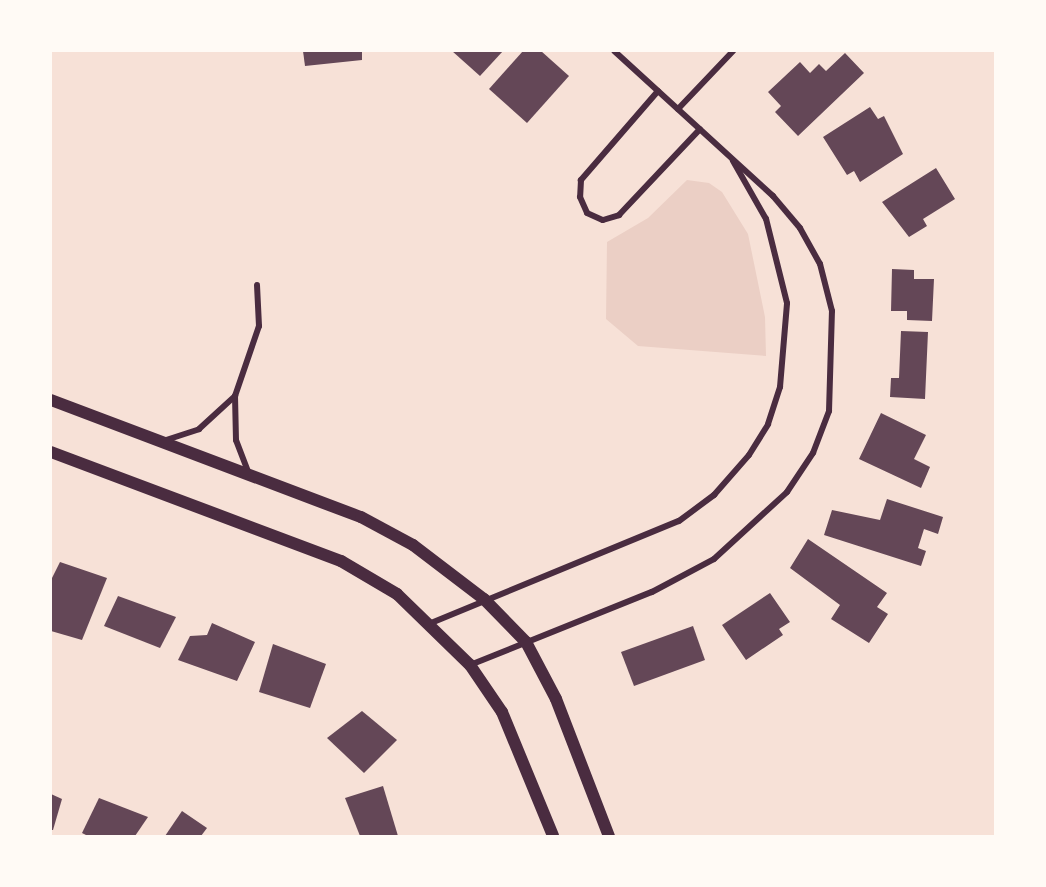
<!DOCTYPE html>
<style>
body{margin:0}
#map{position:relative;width:1046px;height:887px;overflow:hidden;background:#f7e1d7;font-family:Signika,sans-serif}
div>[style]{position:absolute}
.green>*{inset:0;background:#ebcfc5}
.building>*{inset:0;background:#644757}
.minor>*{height:6px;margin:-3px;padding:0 3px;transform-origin:3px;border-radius:3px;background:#4a2c40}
.secondary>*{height:12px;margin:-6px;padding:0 6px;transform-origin:6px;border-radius:6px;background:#4a2c40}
span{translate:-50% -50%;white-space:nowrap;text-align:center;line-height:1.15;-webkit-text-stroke:5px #fffaf5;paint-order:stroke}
.frame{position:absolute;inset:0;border:52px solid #fffaf5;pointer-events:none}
</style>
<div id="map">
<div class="green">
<i style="clip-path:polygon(687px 180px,709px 183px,722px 192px,748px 234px,765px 317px,766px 356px,638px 346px,606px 319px,607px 242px,648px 218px)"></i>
</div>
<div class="building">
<i style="clip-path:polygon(303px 51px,362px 51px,362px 60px,305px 66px)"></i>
<i style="clip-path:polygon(452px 51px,503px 51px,480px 76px)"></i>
<i style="clip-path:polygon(523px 51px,541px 51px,569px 76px,527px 123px,489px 89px)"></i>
<i style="clip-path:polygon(845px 53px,864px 73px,798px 136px,775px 112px,781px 106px,768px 92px,800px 62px,810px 73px,819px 64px,826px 71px)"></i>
<i style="clip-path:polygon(870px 107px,878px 119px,884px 116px,903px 154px,860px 182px,854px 171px,847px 175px,823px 137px)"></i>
<i style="clip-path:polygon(936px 168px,955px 199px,923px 219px,927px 226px,909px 237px,882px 202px)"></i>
<i style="clip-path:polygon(892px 269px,914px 270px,914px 279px,934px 279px,932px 321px,907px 320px,907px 311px,891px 311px)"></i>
<i style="clip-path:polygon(901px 331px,928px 332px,925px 399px,890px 397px,891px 378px,899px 378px)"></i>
<i style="clip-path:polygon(881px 413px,926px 435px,914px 459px,930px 467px,921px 488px,859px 459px)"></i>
<i style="clip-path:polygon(887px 499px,943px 517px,938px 534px,924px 529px,918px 548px,926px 551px,921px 566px,824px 535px,832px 510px,880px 520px)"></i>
<i style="clip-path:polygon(808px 539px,887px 593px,877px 607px,888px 614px,869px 643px,831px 619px,840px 605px,790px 568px)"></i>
<i style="clip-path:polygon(60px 562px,107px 578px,82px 640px,51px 631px,51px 580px)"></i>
<i style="clip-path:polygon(770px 593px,790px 622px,779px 629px,783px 635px,746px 660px,722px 625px)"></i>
<i style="clip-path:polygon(118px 596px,176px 617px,160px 648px,104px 626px)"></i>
<i style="clip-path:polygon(212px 623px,255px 642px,237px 681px,178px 660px,190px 636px,207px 635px)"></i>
<i style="clip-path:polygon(693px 626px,705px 660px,634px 686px,621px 652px)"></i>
<i style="clip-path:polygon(273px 644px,326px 664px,310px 708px,259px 692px)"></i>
<i style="clip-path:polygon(362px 711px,397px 740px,364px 773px,327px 738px)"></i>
<i style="clip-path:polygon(383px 786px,398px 836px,360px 836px,345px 798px)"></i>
<i style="clip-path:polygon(51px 794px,62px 799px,53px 830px,51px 830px)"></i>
<i style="clip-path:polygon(99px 798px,148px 817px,135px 836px,88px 836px,82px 833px)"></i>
<i style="clip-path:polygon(182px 811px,207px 828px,201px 836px,165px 836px)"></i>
</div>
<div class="minor">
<i style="left:658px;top:91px;width:118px;rotate:130.9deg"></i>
<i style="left:581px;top:180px;width:17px;rotate:93deg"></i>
<i style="left:580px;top:197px;width:17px;rotate:66deg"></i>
<i style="left:587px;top:213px;width:17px;rotate:24deg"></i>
<i style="left:603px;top:220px;width:17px;rotate:-17deg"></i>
<i style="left:619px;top:215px;width:118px;rotate:-46.7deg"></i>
<i style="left:678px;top:109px;width:80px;rotate:-46.5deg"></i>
<i style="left:163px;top:441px;width:38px;rotate:-18deg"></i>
<i style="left:199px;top:429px;width:49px;rotate:-42.5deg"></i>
<i style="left:249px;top:474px;width:36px;rotate:-111deg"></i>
<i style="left:236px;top:440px;width:44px;rotate:-91.3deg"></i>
<i style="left:235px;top:396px;width:74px;rotate:-71.1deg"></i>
<i style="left:259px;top:326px;width:41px;rotate:-92.8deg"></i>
<i style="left:431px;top:623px;width:268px;rotate:-22.4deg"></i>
<i style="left:679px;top:521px;width:44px;rotate:-36.6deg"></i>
<i style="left:714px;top:495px;width:53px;rotate:-48.8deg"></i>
<i style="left:749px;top:455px;width:36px;rotate:-58deg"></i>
<i style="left:768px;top:424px;width:39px;rotate:-72deg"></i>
<i style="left:780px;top:387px;width:84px;rotate:-85.2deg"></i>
<i style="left:787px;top:303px;width:87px;rotate:-104deg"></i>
<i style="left:766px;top:219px;width:67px;rotate:-119.6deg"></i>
<i style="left:470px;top:665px;width:196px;rotate:-21.9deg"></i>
<i style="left:652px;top:592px;width:70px;rotate:-28deg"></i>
<i style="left:714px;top:559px;width:99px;rotate:-42.5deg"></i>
<i style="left:787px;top:492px;width:47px;rotate:-56.3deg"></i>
<i style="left:813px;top:453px;width:45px;rotate:-69.1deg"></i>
<i style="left:829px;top:411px;width:100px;rotate:-88.3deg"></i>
<i style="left:832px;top:311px;width:49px;rotate:-104.3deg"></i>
<i style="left:820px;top:264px;width:41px;rotate:-119.1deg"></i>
<i style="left:800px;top:228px;width:42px;rotate:-130.2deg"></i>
<i style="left:773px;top:196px;width:215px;rotate:-137.6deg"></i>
</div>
<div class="secondary">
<i style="left:51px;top:400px;width:331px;rotate:20.7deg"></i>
<i style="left:361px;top:517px;width:59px;rotate:28.3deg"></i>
<i style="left:413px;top:545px;width:89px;rotate:37.3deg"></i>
<i style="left:484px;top:599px;width:60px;rotate:45.7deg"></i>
<i style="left:526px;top:642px;width:64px;rotate:62.2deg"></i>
<i style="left:556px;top:699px;width:147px;rotate:68.9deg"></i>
<i style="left:51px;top:452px;width:310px;rotate:20.6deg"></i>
<i style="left:341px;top:561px;width:65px;rotate:30.5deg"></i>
<i style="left:397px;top:594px;width:102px;rotate:44.2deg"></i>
<i style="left:470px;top:665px;width:57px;rotate:55.8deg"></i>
<i style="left:502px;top:712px;width:134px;rotate:67.6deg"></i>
</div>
<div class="frame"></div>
</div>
